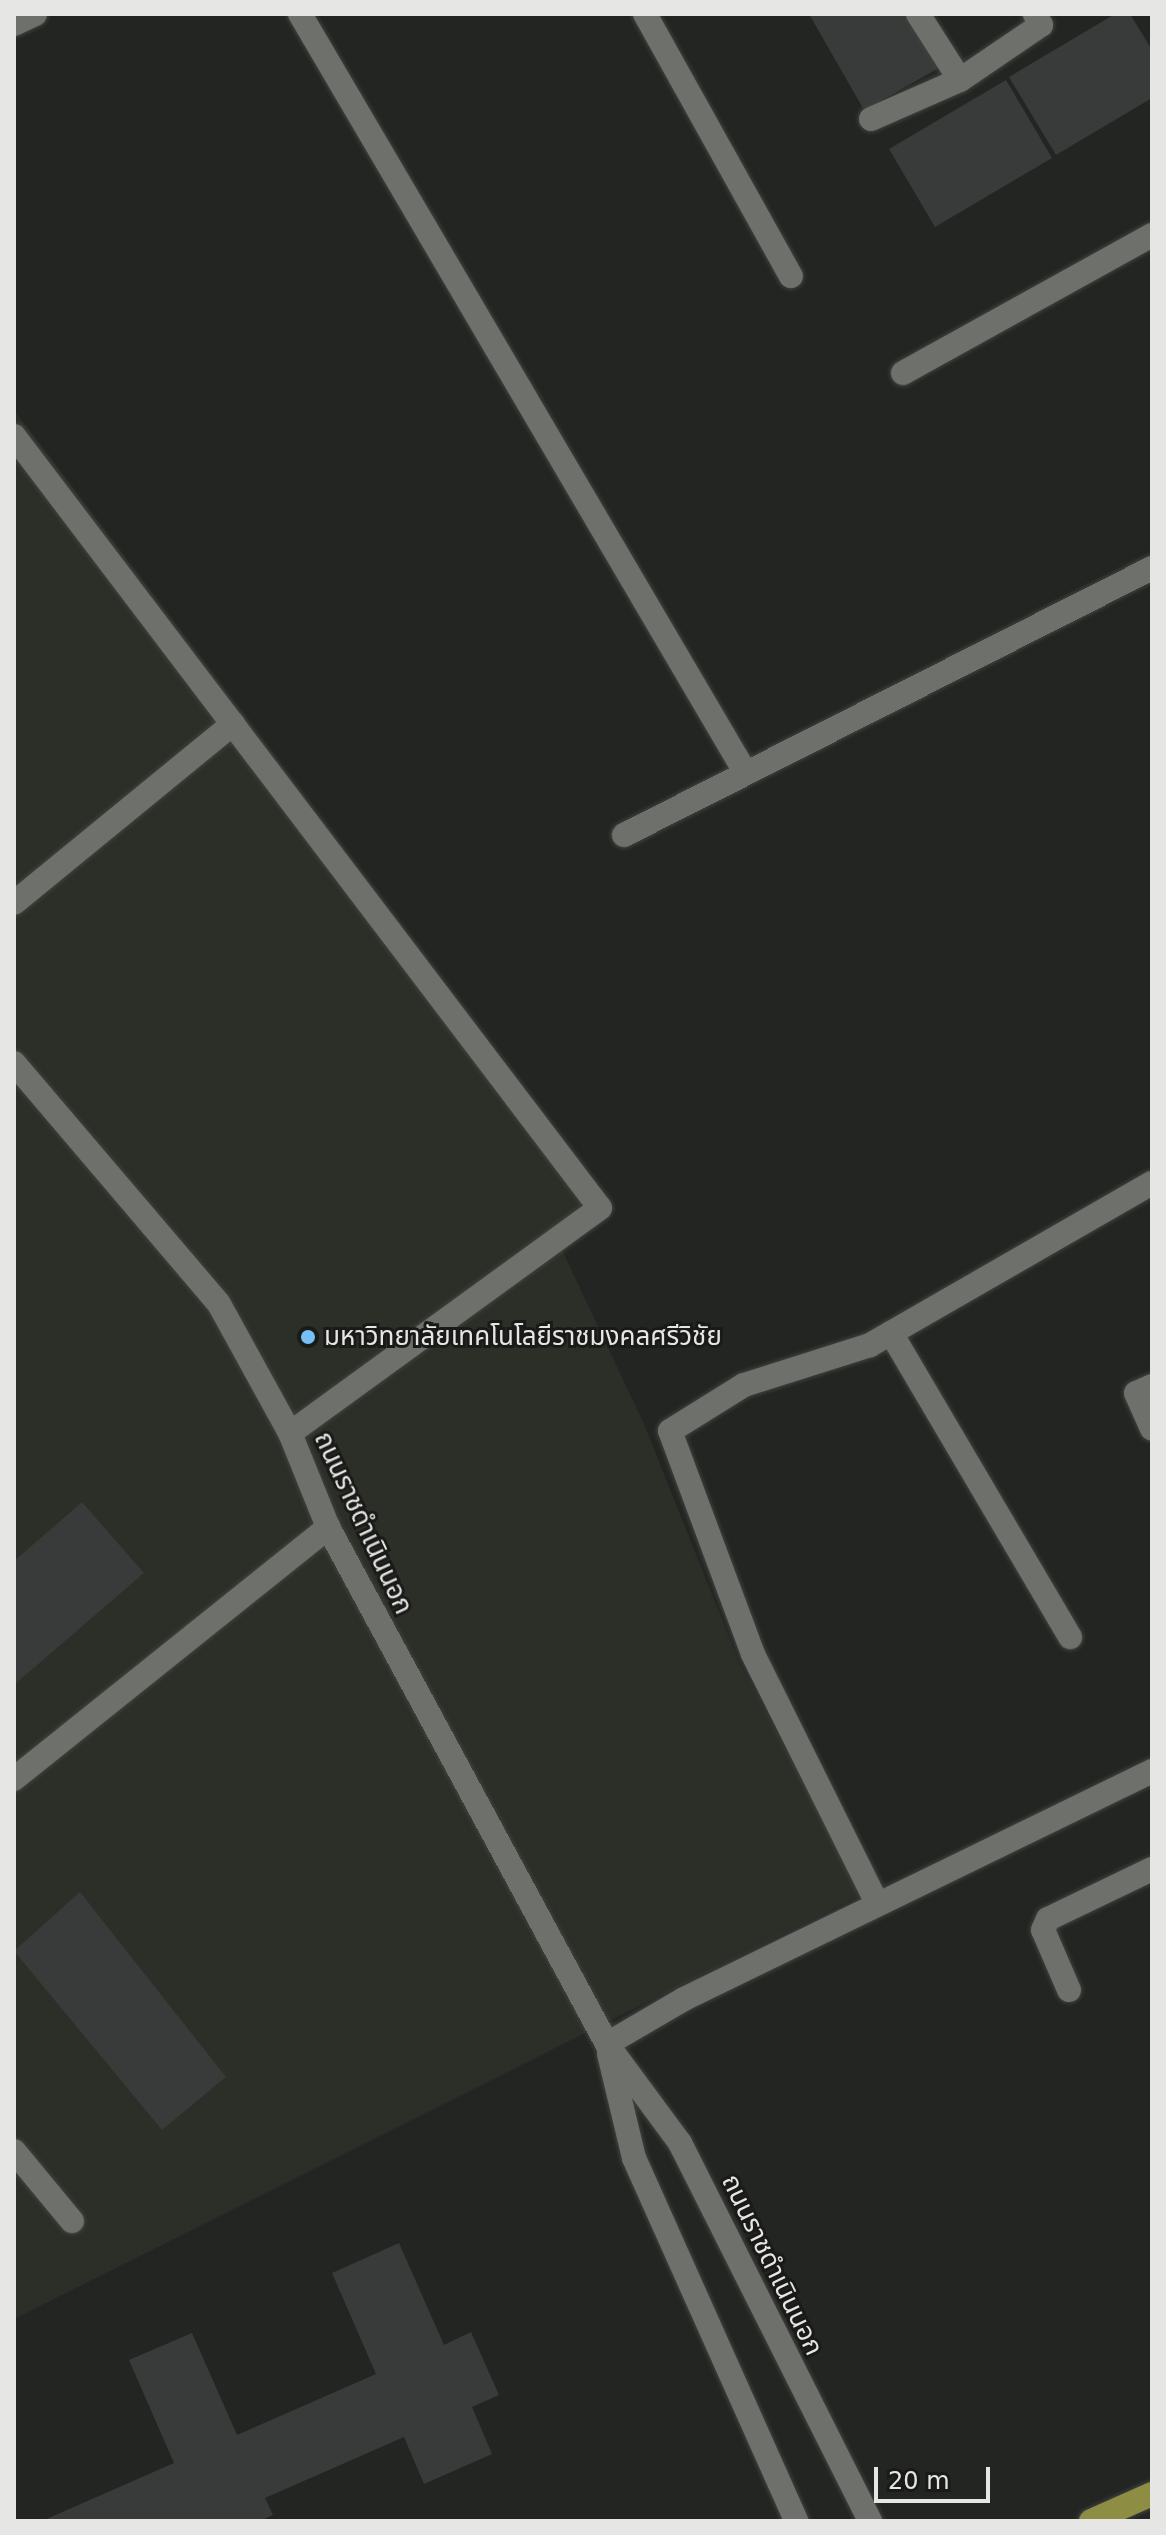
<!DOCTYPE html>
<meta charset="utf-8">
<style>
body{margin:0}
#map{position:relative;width:1166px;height:2535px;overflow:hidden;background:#232522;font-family:"DejaVu Sans","Noto Sans Thai",sans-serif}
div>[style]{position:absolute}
.built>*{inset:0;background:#2b2f27}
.building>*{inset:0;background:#383b39}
.roads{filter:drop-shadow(0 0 2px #40423f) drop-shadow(0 0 2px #40423f)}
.minor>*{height:24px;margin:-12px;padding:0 12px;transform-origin:12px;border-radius:12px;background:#6e706c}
.major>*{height:24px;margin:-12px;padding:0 12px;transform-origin:12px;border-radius:12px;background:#8d8d44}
.dots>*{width:22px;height:22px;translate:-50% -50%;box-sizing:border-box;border:4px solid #1a1b18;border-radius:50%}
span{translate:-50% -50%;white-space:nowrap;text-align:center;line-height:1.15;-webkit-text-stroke:6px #1a1b18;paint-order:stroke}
.poi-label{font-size:26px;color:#e6e7e5}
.left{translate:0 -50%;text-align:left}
.street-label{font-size:26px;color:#e6e7e5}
.frame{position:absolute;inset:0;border:16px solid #e6e7e5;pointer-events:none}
.scale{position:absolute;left:874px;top:2467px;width:116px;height:36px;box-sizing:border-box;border:4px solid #e6e7e5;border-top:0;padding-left:10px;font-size:24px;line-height:28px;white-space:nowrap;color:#e6e7e5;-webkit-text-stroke:6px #1a1b18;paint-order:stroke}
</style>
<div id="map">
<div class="built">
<i style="clip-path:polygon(14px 410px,615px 1209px,562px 1250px,644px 1424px,739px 1662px,863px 1894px,14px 2319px)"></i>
</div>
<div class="building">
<i style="clip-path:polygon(809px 14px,908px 14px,939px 68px,864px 110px)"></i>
<i style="clip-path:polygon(1115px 14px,1130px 14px,1152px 50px,1152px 98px,1056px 155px,1009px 77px)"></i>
<i style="clip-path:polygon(1006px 80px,1052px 158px,935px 227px,889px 149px)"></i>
<i style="clip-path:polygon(82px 1502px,144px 1573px,14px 1685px,14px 1561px)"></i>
<i style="clip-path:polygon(80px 1892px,226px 2077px,162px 2130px,14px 1951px)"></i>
<i style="clip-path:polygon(399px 2243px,444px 2345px,471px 2332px,499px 2395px,472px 2407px,492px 2454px,424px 2484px,404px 2437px,265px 2498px,273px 2515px,260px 2521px,42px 2521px,174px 2463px,129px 2360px,192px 2333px,237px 2435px,376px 2374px,332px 2273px)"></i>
</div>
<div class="roads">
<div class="minor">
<i style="left:300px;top:14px;width:879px;rotate:59.58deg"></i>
<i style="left:645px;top:14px;width:300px;rotate:60.9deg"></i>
<i style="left:918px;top:14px;width:78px;rotate:57.5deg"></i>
<i style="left:14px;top:24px;width:23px;rotate:-25deg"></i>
<i style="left:871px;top:119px;width:97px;rotate:-23.7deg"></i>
<i style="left:960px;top:80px;width:98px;rotate:-34.2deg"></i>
<i style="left:1041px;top:25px;width:13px;rotate:-119deg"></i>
<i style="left:903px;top:373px;width:285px;rotate:-29deg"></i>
<i style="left:14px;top:436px;width:969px;rotate:52.8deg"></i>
<i style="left:600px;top:1208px;width:383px;rotate:144deg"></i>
<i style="left:624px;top:835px;width:592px;rotate:-26.82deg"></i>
<i style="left:14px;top:903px;width:283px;rotate:-39.3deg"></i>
<i style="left:14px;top:1063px;width:316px;rotate:49.6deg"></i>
<i style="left:219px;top:1304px;width:147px;rotate:61.2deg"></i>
<i style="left:290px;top:1433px;width:101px;rotate:68deg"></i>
<i style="left:328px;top:1527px;width:587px;rotate:61.65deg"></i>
<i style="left:607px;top:2044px;width:123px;rotate:53.6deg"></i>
<i style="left:680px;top:2143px;width:423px;rotate:63.3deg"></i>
<i style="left:891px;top:1333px;width:353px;rotate:59.5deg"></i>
<i style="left:1152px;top:1386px;width:17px;rotate:156deg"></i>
<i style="left:1136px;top:1393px;width:39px;rotate:66deg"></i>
<i style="left:14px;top:1779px;width:403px;rotate:-38.7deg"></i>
<i style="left:877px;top:1903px;width:278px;rotate:-116.5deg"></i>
<i style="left:753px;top:1654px;width:238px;rotate:-110.4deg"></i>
<i style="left:670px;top:1431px;width:87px;rotate:-31.9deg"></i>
<i style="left:744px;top:1385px;width:132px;rotate:-17.6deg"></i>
<i style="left:870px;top:1345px;width:325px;rotate:-29.9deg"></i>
<i style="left:1069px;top:1990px;width:65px;rotate:-113.4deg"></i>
<i style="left:1043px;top:1930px;width:12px;rotate:-66deg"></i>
<i style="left:1048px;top:1919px;width:115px;rotate:-25.7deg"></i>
<i style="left:607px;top:2044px;width:89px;rotate:-30.3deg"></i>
<i style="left:684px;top:1999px;width:521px;rotate:-25.97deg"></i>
<i style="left:609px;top:2054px;width:107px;rotate:76.5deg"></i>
<i style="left:634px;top:2158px;width:398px;rotate:65.9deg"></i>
<i style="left:14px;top:2151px;width:91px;rotate:50.4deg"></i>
</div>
<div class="major">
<i style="left:1091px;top:2521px;width:67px;rotate:-23.9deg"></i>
</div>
</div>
<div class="dots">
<i style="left:308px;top:1337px;background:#75c0f6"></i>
</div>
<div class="poi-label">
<span class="left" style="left:324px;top:1337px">มหาวิทยาลัยเทคโนโลยีราชมงคลศรีวิชัย</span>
</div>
<div class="street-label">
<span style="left:363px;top:1523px;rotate:65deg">ถนนราชดำเนินนอก</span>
<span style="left:772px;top:2265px;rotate:64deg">ถนนราชดำเนินนอก</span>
</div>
<div class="frame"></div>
<div class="scale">20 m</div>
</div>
